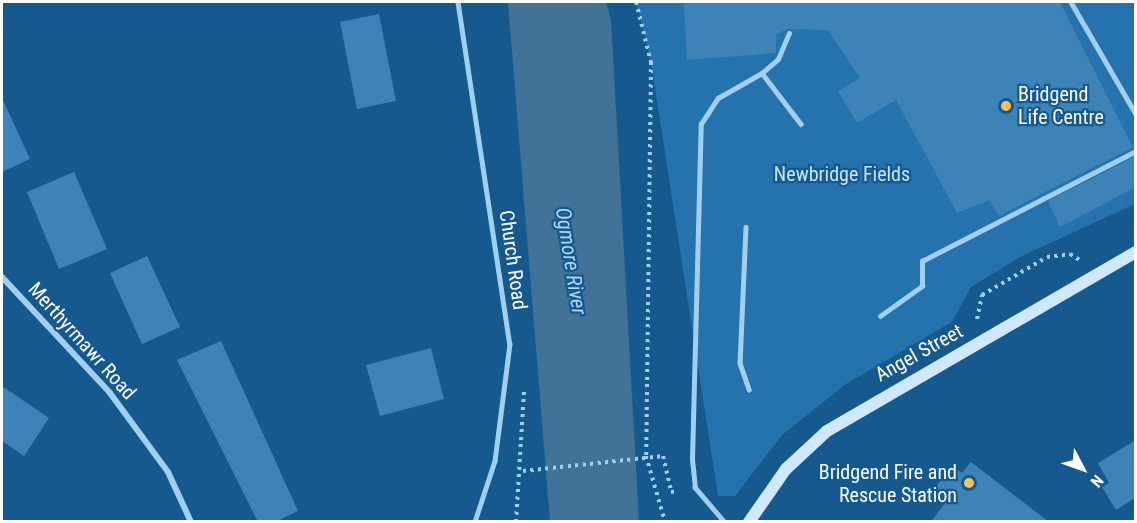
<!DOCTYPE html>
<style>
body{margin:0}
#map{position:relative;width:1137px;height:523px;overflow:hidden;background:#15598f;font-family:"Roboto Condensed",sans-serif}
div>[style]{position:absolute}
.green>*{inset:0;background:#2572ac}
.water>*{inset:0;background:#417298}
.building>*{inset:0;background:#3e83b8}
.path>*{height:4px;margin-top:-2px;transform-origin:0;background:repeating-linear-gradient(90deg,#a1cff0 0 3px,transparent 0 7.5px)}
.lane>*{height:4.5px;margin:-2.25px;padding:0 2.25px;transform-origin:2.25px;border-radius:2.25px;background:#a1cff0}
.street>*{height:6px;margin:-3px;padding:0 3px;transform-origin:3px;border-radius:3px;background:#a1cff0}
.secondary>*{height:12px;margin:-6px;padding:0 6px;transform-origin:6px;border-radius:6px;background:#cfe8fb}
.dots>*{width:16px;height:16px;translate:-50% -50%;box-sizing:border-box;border:3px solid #15598f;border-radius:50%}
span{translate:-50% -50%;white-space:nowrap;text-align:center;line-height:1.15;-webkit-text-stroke:4.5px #15598f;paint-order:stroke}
.poi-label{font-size:20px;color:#fff}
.left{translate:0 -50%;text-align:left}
.right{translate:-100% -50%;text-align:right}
.park-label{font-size:20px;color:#c8e6fb}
.street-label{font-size:20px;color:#fff}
.water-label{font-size:21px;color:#add8f7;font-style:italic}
.frame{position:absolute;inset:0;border:3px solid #fff;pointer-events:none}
.north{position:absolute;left:1053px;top:439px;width:60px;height:60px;-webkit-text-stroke:4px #15598f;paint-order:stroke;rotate:131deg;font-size:16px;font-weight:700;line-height:24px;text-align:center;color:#fff}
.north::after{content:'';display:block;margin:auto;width:21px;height:27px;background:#fff;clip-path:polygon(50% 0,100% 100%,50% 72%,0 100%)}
</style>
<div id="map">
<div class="green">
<i style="clip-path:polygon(636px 2px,1135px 2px,1135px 204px,1020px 257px,971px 287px,952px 322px,846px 384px,782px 435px,735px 496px,718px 496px,651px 62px)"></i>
</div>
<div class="water">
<i style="clip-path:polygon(508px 2px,606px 2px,611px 20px,639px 521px,550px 521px)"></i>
</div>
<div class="building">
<i style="clip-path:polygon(684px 2px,1060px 2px,1133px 147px,999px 216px,989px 200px,957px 213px,896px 100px,857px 123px,838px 91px,860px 78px,828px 30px,787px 29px,776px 35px,776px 53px,687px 60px)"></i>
<i style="clip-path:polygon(379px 14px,396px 101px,357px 109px,340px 22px)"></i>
<i style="clip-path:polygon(2px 98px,30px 159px,2px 172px)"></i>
<i style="clip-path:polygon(1136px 156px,1136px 187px,1060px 227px,1048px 201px)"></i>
<i style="clip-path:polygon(74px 172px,107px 249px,59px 269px,27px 192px)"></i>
<i style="clip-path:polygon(147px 256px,180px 327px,142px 344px,110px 273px)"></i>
<i style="clip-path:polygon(221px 341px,298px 511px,275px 522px,258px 522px,177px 360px)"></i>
<i style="clip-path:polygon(431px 348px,444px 399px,380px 416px,366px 365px)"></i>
<i style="clip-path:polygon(2px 386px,49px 418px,24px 456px,2px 441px)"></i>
<i style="clip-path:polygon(1136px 440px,1136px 497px,1116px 510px,1102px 487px,1109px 483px,1098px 463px)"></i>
<i style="clip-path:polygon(971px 462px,1049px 522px,931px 522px,945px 503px,931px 493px,952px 466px,962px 473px)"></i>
</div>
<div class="path">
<i style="left:636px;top:2px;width:62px;rotate:76deg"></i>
<i style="left:651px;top:62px;width:394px;rotate:90.7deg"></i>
<i style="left:646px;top:456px;width:69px;rotate:73.9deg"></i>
<i style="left:977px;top:319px;width:25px;rotate:-78deg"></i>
<i style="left:982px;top:295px;width:75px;rotate:-30.3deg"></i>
<i style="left:1047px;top:257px;width:23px;rotate:-7deg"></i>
<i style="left:1070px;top:254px;width:13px;rotate:32deg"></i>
<i style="left:523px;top:471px;width:141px;rotate:-6.1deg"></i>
<i style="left:663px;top:456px;width:37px;rotate:77deg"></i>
<i style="left:671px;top:492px;width:7px;rotate:-8deg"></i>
<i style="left:516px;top:522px;width:131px;rotate:-86.5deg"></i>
</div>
<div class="lane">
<i style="left:458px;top:2px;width:346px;rotate:81.4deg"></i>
<i style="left:510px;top:344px;width:118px;rotate:97.3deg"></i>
<i style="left:495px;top:461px;width:64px;rotate:108.2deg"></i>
<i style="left:1071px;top:2px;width:129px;rotate:59.9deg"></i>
<i style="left:762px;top:73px;width:21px;rotate:-41deg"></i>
<i style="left:778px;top:59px;width:28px;rotate:-67deg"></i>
<i style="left:746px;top:227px;width:136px;rotate:92.5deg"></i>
<i style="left:740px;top:363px;width:28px;rotate:71deg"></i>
<i style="left:880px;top:316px;width:52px;rotate:-35.5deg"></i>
<i style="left:922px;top:286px;width:25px;rotate:-90deg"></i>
<i style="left:922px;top:261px;width:241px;rotate:-27.2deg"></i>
<i style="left:724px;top:522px;width:45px;rotate:-130.5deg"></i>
<i style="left:695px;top:488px;width:29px;rotate:-96deg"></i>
<i style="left:692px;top:459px;width:335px;rotate:-88.5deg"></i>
<i style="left:701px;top:124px;width:31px;rotate:-57deg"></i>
<i style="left:718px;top:98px;width:51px;rotate:-29.6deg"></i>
<i style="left:762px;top:73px;width:64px;rotate:52.6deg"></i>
</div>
<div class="street">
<i style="left:2px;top:277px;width:158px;rotate:47deg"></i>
<i style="left:110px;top:393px;width:98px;rotate:53.7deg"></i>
<i style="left:168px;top:472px;width:55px;rotate:65.3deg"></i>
</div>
<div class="secondary">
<i style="left:749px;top:522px;width:65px;rotate:-55.1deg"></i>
<i style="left:786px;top:469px;width:56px;rotate:-42.8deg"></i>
<i style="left:827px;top:431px;width:357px;rotate:-30.1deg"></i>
</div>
<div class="dots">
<i style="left:1006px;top:106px;background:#ffbe60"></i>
<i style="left:969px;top:483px;background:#ffbe60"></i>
</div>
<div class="poi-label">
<span class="left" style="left:1018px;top:106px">Bridgend<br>Life Centre</span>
<span class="right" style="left:957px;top:484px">Bridgend Fire and<br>Rescue Station</span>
</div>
<div class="park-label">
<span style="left:842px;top:174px">Newbridge Fields</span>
</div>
<div class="street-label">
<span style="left:513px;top:260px;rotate:82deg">Church Road</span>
<span style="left:82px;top:341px;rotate:48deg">Merthyrmawr Road</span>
<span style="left:919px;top:353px;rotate:-29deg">Angel Street</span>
</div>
<div class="water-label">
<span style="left:571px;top:261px;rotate:81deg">Ogmore River</span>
</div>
<div class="frame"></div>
<div class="north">N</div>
</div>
